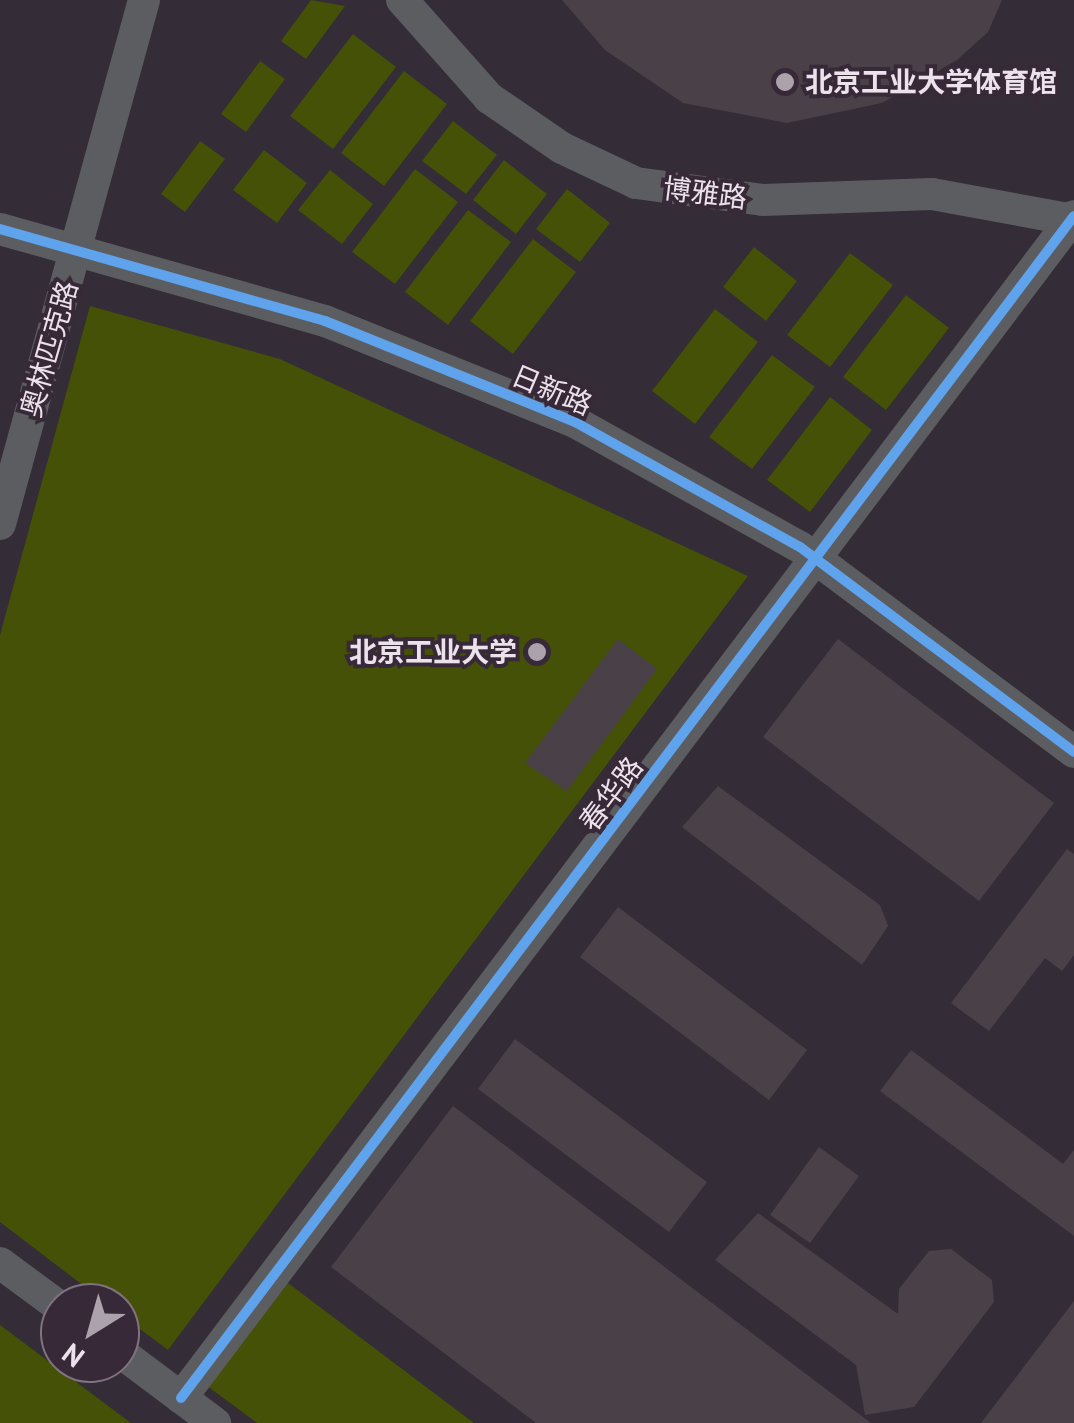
<!DOCTYPE html>
<meta charset="utf-8">
<style>
body{margin:0}
#map{position:relative;width:1074px;height:1423px;overflow:hidden;background:#342c36;font-family:"PT Sans","Noto Sans SC",sans-serif}
div>[style]{position:absolute}
.green>*{inset:0;background:#445107}
.building>*{inset:0;background:#4a4148}
.minor>*{height:32px;margin:-16px;padding:0 16px;transform-origin:16px;border-radius:16px;background:#5c5d60}
.cycleway>*{height:10px;margin:-5px;padding:0 5px;transform-origin:5px;border-radius:5px;background:#60a3ed}
.dots>*{width:28px;height:28px;translate:-50% -50%;box-sizing:border-box;border:5px solid #382939;border-radius:50%}
span{translate:-50% -50%;white-space:nowrap;text-align:center;line-height:1.15;-webkit-text-stroke:8px #382939;paint-order:stroke}
.poi-label{font-size:28px;color:#ece2ec;font-weight:700}
.left{translate:0 -50%;text-align:left}
.right{translate:-100% -50%;text-align:right}
.street-label{font-size:28px;color:#ece2ec}
.north{position:absolute;left:40px;top:1283px;width:100px;height:100px;box-sizing:border-box;background:#382939;border:2px solid #807381;border-radius:50%;rotate:217deg;font-size:28px;font-weight:700;line-height:40px;text-align:center;color:#ece2ec}
.north::after{content:'';display:block;margin:auto;width:35px;height:45px;background:#aca2ac;clip-path:polygon(50% 0,100% 100%,50% 72%,0 100%)}
</style>
<div id="map">
<div class="green">
<i style="clip-path:polygon(311px 0,345px 6px,306px 59px,281px 41px)"></i>
<i style="clip-path:polygon(353px 34px,396px 67px,333px 149px,290px 116px)"></i>
<i style="clip-path:polygon(260px 61px,285px 79px,246px 132px,221px 114px)"></i>
<i style="clip-path:polygon(404px 71px,447px 104px,384px 186px,341px 153px)"></i>
<i style="clip-path:polygon(453px 121px,497px 155px,466px 194px,422px 161px)"></i>
<i style="clip-path:polygon(200px 141px,225px 159px,185px 212px,161px 194px)"></i>
<i style="clip-path:polygon(264px 150px,307px 183px,277px 223px,233px 190px)"></i>
<i style="clip-path:polygon(504px 160px,547px 194px,516px 234px,473px 200px)"></i>
<i style="clip-path:polygon(415px 169px,458px 202px,395px 284px,352px 252px)"></i>
<i style="clip-path:polygon(330px 170px,373px 204px,342px 244px,298px 210px)"></i>
<i style="clip-path:polygon(567px 189px,610px 223px,580px 262px,536px 229px)"></i>
<i style="clip-path:polygon(468px 210px,511px 242px,448px 325px,405px 292px)"></i>
<i style="clip-path:polygon(533px 239px,576px 272px,513px 354px,470px 321px)"></i>
<i style="clip-path:polygon(754px 247px,797px 281px,766px 321px,723px 287px)"></i>
<i style="clip-path:polygon(850px 253px,893px 285px,830px 367px,787px 335px)"></i>
<i style="clip-path:polygon(906px 295px,949px 328px,886px 410px,843px 377px)"></i>
<i style="clip-path:polygon(90px 306px,280px 359px,748px 576px,168px 1350px,120px 1314px,120px 1303px,106px 1303px,0 1222px,0 635px)"></i>
<i style="clip-path:polygon(715px 309px,758px 342px,695px 424px,652px 391px)"></i>
<i style="clip-path:polygon(772px 355px,815px 387px,752px 469px,709px 437px)"></i>
<i style="clip-path:polygon(830px 397px,872px 430px,810px 512px,767px 480px)"></i>
<i style="clip-path:polygon(284px 1280px,474px 1423px,257px 1423px,207px 1386px)"></i>
<i style="clip-path:polygon(0 1325px,131px 1423px,0 1423px)"></i>
</div>
<div class="building">
<i style="clip-path:polygon(562px 0,1002px 0,988px 32px,957px 60px,882px 103px,787px 123px,683px 103px,605px 50px)"></i>
<i style="clip-path:polygon(618px 639px,657px 669px,567px 791px,525px 763px)"></i>
<i style="clip-path:polygon(838px 639px,1054px 803px,979px 901px,763px 737px)"></i>
<i style="clip-path:polygon(718px 786px,880px 905px,888px 926px,862px 965px,682px 827px)"></i>
<i style="clip-path:polygon(1067px 849px,1074px 854px,1074px 955px,1062px 971px,1045px 958px,989px 1031px,951px 1003px)"></i>
<i style="clip-path:polygon(618px 907px,807px 1050px,769px 1100px,580px 957px)"></i>
<i style="clip-path:polygon(515px 1039px,707px 1182px,669px 1232px,478px 1089px)"></i>
<i style="clip-path:polygon(911px 1050px,1063px 1164px,1074px 1150px,1074px 1236px,880px 1091px)"></i>
<i style="clip-path:polygon(453px 1106px,683px 1281px,871px 1423px,536px 1423px,331px 1267px)"></i>
<i style="clip-path:polygon(819px 1147px,859px 1176px,810px 1243px,770px 1215px)"></i>
<i style="clip-path:polygon(758px 1213px,898px 1314px,899px 1289px,929px 1251px,951px 1249px,992px 1280px,994px 1302px,914px 1407px,865px 1415px,856px 1365px,715px 1260px)"></i>
<i style="clip-path:polygon(1074px 1301px,1074px 1423px,981px 1423px)"></i>
</div>
<div class="minor">
<i style="left:402px;top:0;width:131px;rotate:48.4deg"></i>
<i style="left:489px;top:98px;width:88px;rotate:34.4deg"></i>
<i style="left:562px;top:148px;width:82px;rotate:25.3deg"></i>
<i style="left:636px;top:183px;width:128px;rotate:7.6deg"></i>
<i style="left:763px;top:200px;width:169px;rotate:-2deg"></i>
<i style="left:932px;top:194px;width:144px;rotate:10.4deg"></i>
<i style="left:0;top:229px;width:338px;rotate:15.8deg"></i>
<i style="left:325px;top:321px;width:270px;rotate:22deg"></i>
<i style="left:575px;top:422px;width:257px;rotate:29.1deg"></i>
<i style="left:800px;top:547px;width:342px;rotate:36.8deg"></i>
<i style="left:0;top:524px;width:543px;rotate:-74.63deg"></i>
<i style="left:0;top:1263px;width:74px;rotate:36.3deg"></i>
<i style="left:120px;top:1352px;width:119px;rotate:36.8deg"></i>
<i style="left:181px;top:1398px;width:1481px;rotate:-52.93deg"></i>
</div>
<div class="cycleway">
<i style="left:0;top:229px;width:338px;rotate:15.8deg"></i>
<i style="left:325px;top:321px;width:270px;rotate:22deg"></i>
<i style="left:575px;top:422px;width:257px;rotate:29.1deg"></i>
<i style="left:800px;top:547px;width:342px;rotate:36.8deg"></i>
<i style="left:181px;top:1398px;width:1481px;rotate:-52.93deg"></i>
</div>
<div class="dots">
<i style="left:785px;top:82px;background:#aca2ac"></i>
<i style="left:537px;top:652px;background:#aca2ac"></i>
</div>
<div class="poi-label">
<span class="left" style="left:805px;top:82px">北京工业大学体育馆</span>
<span class="right" style="left:517px;top:652px">北京工业大学</span>
</div>
<div class="street-label">
<span style="left:705px;top:193px;rotate:7deg">博雅路</span>
<span style="left:49px;top:349px;rotate:-74deg">奥林匹克路</span>
<span style="left:552px;top:390px;rotate:23deg">日新路</span>
<span style="left:611px;top:794px;rotate:-53deg">春华路</span>
</div>
<div class="north">N</div>
</div>
